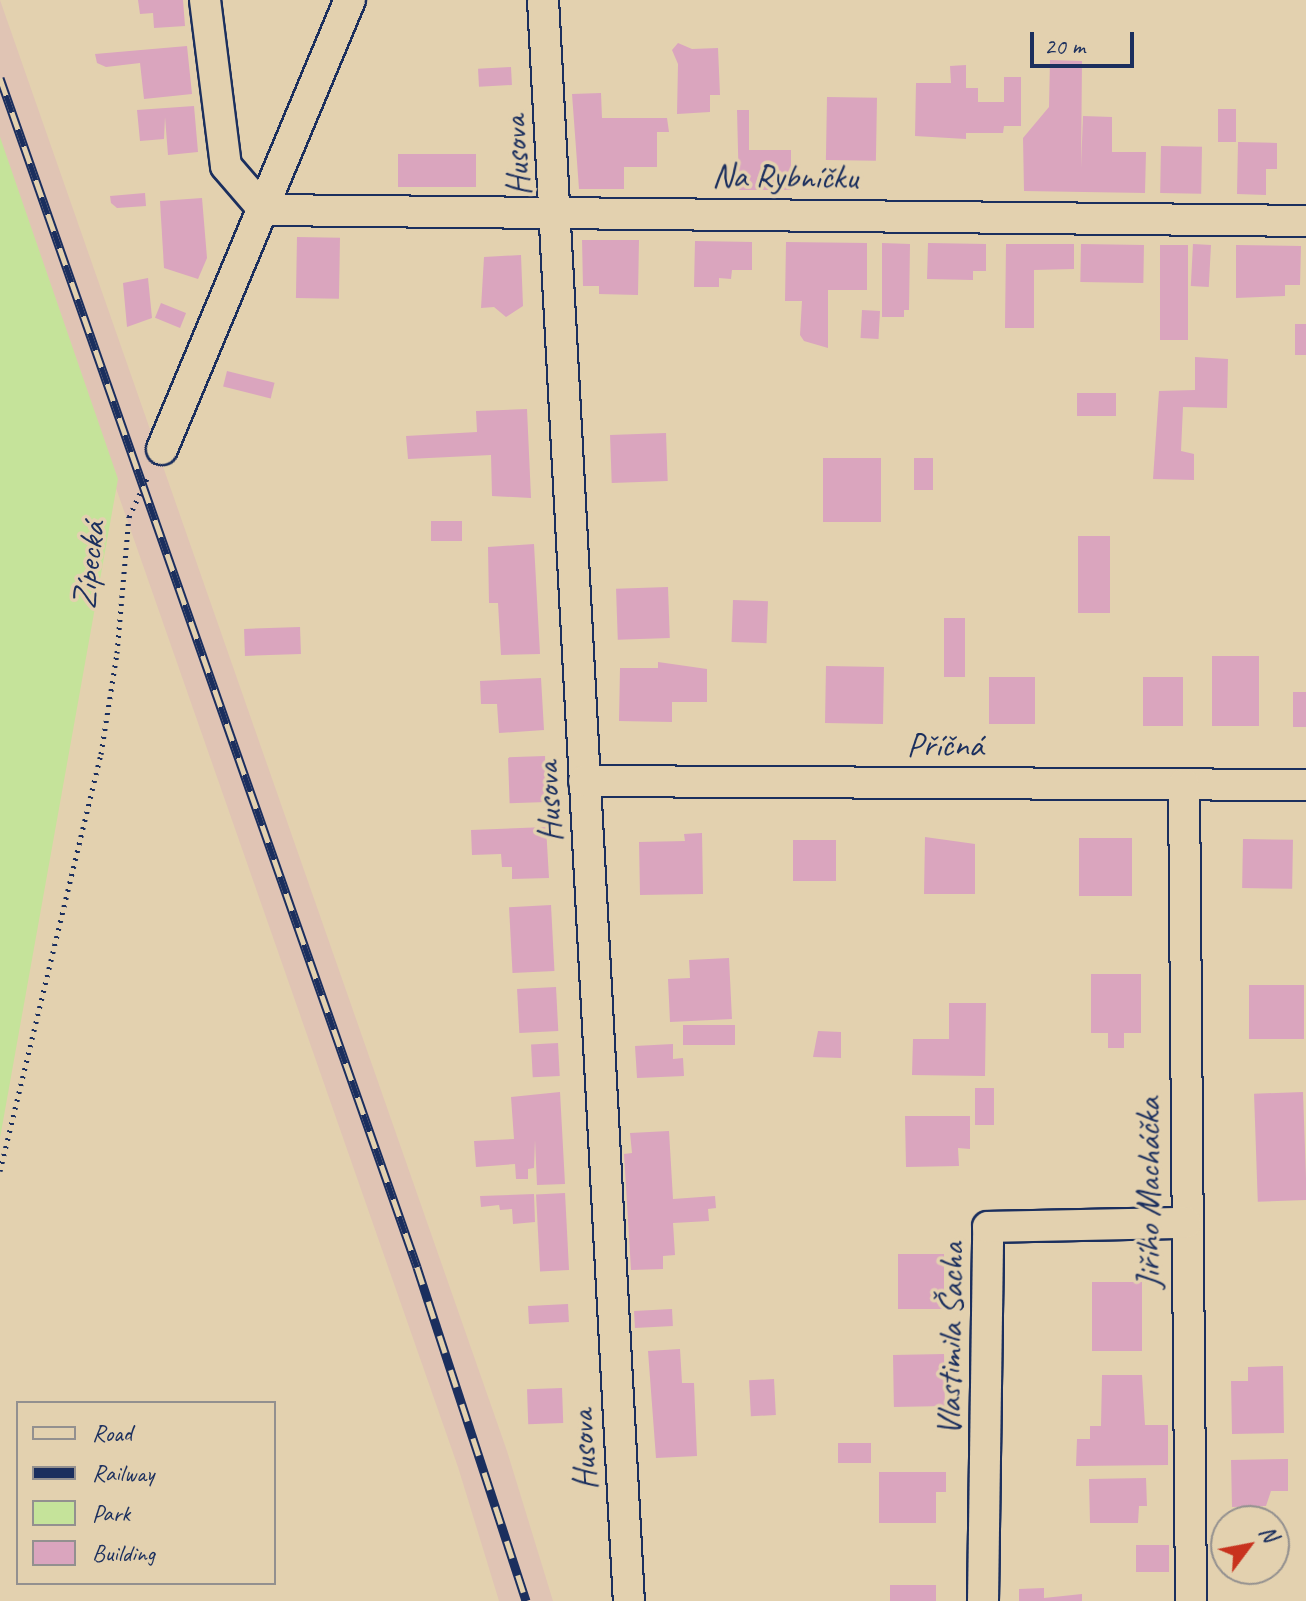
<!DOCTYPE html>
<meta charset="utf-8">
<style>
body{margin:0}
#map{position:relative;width:1306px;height:1601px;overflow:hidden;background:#e3d1af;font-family:Caveat,sans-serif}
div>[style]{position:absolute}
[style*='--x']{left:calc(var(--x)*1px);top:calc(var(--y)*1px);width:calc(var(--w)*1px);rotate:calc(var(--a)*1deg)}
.built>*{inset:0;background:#e0c4b4}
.green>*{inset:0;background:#c5e39a}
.building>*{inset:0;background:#daa5be;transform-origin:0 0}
.path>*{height:5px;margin-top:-2.5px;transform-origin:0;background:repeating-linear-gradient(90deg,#1b2f5e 0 2px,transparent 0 8px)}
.roads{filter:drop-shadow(2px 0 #1b2f5e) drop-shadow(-2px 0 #1b2f5e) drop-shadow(0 2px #1b2f5e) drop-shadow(0 -2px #1b2f5e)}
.street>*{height:30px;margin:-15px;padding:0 15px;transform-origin:15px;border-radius:15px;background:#e3d1af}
.rail>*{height:9px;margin-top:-4.5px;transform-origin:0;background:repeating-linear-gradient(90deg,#e3d1af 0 18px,#1b2f5e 0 36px);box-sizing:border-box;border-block:2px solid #1b2f5e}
span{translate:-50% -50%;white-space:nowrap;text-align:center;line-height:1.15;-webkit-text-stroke:7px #e3d1af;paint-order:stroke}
.street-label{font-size:34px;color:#1b2f5e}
.legend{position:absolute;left:16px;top:1401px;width:260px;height:184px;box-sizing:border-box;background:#e3d1af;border:2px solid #93908f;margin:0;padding:10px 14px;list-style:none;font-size:24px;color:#1b2f5e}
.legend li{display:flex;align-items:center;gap:16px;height:40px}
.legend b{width:40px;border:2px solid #93908f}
.north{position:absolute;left:1210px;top:1505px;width:80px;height:80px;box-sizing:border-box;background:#e3d1af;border:2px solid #93908f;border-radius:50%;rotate:58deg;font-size:22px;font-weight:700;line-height:32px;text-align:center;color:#1b2f5e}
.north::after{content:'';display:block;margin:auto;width:28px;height:36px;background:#c8321e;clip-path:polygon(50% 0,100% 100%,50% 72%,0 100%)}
.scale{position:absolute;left:1030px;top:32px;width:104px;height:36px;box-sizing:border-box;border:4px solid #1b2f5e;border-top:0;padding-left:10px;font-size:24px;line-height:28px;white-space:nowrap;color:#1b2f5e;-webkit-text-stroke:6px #e3d1af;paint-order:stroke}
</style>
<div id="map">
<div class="built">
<i style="clip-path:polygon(0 0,507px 1451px,553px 1601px,499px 1601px,458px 1467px,0 156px)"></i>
</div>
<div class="green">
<i style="clip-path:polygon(0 137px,118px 479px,0 1138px)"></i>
</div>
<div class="building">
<i style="clip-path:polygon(138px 0,183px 0,185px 26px,154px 28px,153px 13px,140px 14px)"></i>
<i style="clip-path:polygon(678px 43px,692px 49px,718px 48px,720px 95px,710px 95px,710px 112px,677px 114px,678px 64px,672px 50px)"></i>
<i style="clip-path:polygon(187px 46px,192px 94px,144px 99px,140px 63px,106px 67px,97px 63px,95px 54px)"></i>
<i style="clip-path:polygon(1050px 60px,1082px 61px,1081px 168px,1083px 116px,1112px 117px,1112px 152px,1146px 152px,1145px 193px,1024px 191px,1023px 138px,1049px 107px)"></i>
<i style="clip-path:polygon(966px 65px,966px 88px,978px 88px,978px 102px,1004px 102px,1004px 77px,1021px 77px,1021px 126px,1004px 126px,1003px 133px,966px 133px,966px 139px,915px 136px,916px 83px,951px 83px,950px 66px)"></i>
<i style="left:511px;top:67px;width:18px;height:33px;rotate:87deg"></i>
<i style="clip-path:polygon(601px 93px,602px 118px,667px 118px,669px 132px,657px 132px,657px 167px,624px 167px,624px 189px,579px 189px,572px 94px)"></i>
<i style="left:827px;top:97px;width:50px;height:63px;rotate:1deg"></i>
<i style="clip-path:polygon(194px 106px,198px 152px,168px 155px,165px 117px,164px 139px,140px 141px,137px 110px)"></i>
<i style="left:1218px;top:109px;width:18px;height:33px"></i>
<i style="clip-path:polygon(737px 110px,749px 110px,749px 150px,791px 150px,791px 190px,739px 190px)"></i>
<i style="clip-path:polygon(1238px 142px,1277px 143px,1277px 169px,1266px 169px,1266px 195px,1237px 194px)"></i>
<i style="left:1161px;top:146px;width:41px;height:47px;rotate:1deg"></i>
<i style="left:398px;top:154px;width:78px;height:33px"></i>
<i style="clip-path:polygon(145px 193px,146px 206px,117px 208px,111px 203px,110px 196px)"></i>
<i style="clip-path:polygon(202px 198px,207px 258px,198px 279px,164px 268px,160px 201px)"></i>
<i style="left:297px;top:237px;width:43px;height:61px;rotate:1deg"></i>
<i style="clip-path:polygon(582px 240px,639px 240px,638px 295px,599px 294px,599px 286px,583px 286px)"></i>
<i style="clip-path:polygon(695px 241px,752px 242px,752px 270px,732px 270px,731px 279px,719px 278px,719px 287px,694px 287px)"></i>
<i style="clip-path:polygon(786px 242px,867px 243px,867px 290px,828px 290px,828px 348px,804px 341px,800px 335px,802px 301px,785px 301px)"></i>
<i style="clip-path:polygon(882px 243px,910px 244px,909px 310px,904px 310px,904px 317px,882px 317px)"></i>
<i style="clip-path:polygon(928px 243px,986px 244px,986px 271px,973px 271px,973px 280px,927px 279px)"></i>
<i style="clip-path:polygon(1006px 244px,1074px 244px,1074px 269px,1034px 270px,1034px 328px,1005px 328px)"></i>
<i style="left:1081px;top:244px;width:63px;height:38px;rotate:1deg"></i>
<i style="left:1193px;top:244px;width:18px;height:42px;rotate:3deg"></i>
<i style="left:1160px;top:245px;width:28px;height:95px"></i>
<i style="clip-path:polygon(1236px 245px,1301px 246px,1300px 285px,1285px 285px,1285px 296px,1236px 298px)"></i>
<i style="clip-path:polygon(521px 255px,523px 306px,506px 317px,494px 307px,481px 308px,484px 257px)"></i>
<i style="clip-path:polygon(148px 278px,152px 318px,127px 327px,123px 283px)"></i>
<i style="left:161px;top:303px;width:27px;height:16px;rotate:22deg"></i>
<i style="left:862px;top:310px;width:18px;height:28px;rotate:3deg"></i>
<i style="left:1295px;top:324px;width:11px;height:31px"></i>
<i style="clip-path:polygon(1195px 357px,1228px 359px,1227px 408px,1183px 407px,1181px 451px,1194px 454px,1194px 480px,1153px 479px,1159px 391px,1195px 390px)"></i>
<i style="left:227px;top:371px;width:49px;height:16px;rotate:14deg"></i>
<i style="left:1116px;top:393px;width:23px;height:39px;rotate:90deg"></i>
<i style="clip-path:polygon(527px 409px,531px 498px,492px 496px,491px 455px,408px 459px,406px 436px,477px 432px,476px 411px)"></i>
<i style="left:666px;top:433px;width:48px;height:56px;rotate:88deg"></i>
<i style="left:823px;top:458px;width:58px;height:64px"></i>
<i style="left:914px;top:458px;width:19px;height:32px"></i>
<i style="left:462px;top:521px;width:20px;height:31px;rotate:90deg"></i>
<i style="left:1078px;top:536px;width:32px;height:77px"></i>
<i style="clip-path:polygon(534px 544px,540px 654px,501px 655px,498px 603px,489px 603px,488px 547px)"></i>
<i style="left:668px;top:587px;width:51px;height:52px;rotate:88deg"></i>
<i style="left:733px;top:600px;width:35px;height:42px;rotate:2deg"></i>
<i style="left:944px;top:618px;width:21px;height:59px"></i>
<i style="left:300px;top:627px;width:27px;height:56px;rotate:88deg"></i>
<i style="left:1212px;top:656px;width:47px;height:70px"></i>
<i style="clip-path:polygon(658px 662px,707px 669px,707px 702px,672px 702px,672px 722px,619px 721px,620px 668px,658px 668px)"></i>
<i style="left:826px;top:666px;width:58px;height:57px;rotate:1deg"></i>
<i style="left:989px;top:677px;width:46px;height:47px"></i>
<i style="left:1143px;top:677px;width:40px;height:49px"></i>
<i style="clip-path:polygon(541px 678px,544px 730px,499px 733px,497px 704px,481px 704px,480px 681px)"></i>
<i style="left:1293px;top:692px;width:13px;height:35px"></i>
<i style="left:545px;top:756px;width:46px;height:37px;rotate:88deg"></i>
<i style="clip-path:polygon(546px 827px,549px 878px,512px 879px,512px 867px,502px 867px,501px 854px,472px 855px,471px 830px)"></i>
<i style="clip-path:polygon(702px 833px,703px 894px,640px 895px,639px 842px,685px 841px,684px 834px)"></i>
<i style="clip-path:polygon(925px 837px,975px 844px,975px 894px,924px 894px)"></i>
<i style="left:1079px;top:838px;width:53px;height:58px"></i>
<i style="left:1243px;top:839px;width:50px;height:49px;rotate:1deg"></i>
<i style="left:836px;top:840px;width:41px;height:43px;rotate:90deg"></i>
<i style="left:551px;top:905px;width:66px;height:42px;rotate:87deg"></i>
<i style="clip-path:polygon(729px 958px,732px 1019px,670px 1022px,668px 979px,690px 978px,689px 960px)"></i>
<i style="clip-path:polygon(1091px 974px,1141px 974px,1141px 1033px,1124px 1033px,1124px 1048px,1108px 1048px,1108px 1033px,1091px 1033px)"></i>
<i style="left:1249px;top:985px;width:55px;height:54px"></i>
<i style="left:556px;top:987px;width:44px;height:39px;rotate:87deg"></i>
<i style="clip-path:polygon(949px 1003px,986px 1003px,985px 1076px,912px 1075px,913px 1039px,949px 1039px)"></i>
<i style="left:735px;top:1025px;width:20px;height:52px;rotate:90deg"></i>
<i style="clip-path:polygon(818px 1031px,841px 1032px,841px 1058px,813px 1057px)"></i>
<i style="left:558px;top:1043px;width:33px;height:27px;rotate:87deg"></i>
<i style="clip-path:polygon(673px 1044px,673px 1059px,683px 1058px,684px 1076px,637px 1078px,635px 1046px)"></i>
<i style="left:975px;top:1088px;width:19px;height:37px"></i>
<i style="clip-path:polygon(560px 1092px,565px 1184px,537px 1185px,535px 1140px,534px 1168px,528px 1169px,528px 1179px,516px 1179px,515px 1164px,476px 1167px,474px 1141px,514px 1139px,511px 1097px)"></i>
<i style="left:1303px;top:1092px;width:108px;height:49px;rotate:88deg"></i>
<i style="clip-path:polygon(905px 1116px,970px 1116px,970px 1149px,958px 1148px,959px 1166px,906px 1167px)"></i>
<i style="clip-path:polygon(669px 1131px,673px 1199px,715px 1196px,716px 1208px,708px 1209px,709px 1221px,673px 1223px,675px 1255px,663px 1256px,663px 1269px,631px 1270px,624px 1154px,632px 1153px,630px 1133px)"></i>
<i style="left:565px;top:1193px;width:77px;height:29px;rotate:87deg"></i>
<i style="clip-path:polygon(534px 1194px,535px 1222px,513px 1224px,512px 1209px,500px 1210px,499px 1205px,481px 1207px,480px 1196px)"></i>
<i style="left:898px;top:1254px;width:46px;height:55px"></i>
<i style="left:1092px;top:1282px;width:50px;height:69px"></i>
<i style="left:568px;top:1304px;width:18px;height:40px;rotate:87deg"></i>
<i style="left:672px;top:1309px;width:17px;height:38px;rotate:87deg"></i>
<i style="clip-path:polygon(680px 1349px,682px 1383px,694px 1383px,697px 1456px,656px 1458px,648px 1351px)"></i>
<i style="left:944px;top:1354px;width:52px;height:51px;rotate:89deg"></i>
<i style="clip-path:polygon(1283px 1366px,1284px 1433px,1232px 1434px,1231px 1381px,1248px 1381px,1248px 1367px)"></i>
<i style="clip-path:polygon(1102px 1375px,1142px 1375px,1145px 1425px,1168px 1425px,1168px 1465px,1076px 1466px,1077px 1439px,1090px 1439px,1090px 1426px,1101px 1426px)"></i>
<i style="left:774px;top:1379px;width:36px;height:25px;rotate:87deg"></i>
<i style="left:562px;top:1388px;width:35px;height:35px;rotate:88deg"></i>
<i style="left:871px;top:1443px;width:20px;height:33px;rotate:90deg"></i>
<i style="clip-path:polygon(1288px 1459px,1288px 1491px,1271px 1491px,1266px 1506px,1232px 1507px,1231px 1460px)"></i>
<i style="clip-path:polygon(879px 1472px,946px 1472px,946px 1492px,936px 1492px,936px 1523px,879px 1523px)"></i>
<i style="clip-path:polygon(1146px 1478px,1147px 1506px,1139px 1506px,1138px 1523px,1090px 1523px,1089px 1479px)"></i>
<i style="left:1136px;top:1545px;width:33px;height:27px"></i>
<i style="left:890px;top:1585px;width:46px;height:16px"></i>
<i style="clip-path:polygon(1044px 1588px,1044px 1598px,1082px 1594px,1082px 1601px,1019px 1601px,1019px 1589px)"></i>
</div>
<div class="path">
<i style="--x:0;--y:1171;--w:429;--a:-76.4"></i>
<i style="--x:101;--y:754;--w:102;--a:-81"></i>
<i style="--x:117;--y:653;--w:137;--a:-85"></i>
<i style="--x:129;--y:517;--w:47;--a:-65.1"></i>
</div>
<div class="roads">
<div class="street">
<i style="--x:205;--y:0;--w:167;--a:82.8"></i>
<i style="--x:226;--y:166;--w:58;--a:49.2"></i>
<i style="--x:264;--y:210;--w:1042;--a:0.6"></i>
<i style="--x:543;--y:0;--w:1603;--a:86.93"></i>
<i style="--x:162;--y:449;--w:487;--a:-67.3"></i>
<i style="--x:584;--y:781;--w:722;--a:0.32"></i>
<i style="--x:1184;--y:784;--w:817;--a:89.51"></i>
<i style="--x:983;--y:1601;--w:374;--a:-89.2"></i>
<i style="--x:988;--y:1227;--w:198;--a:-1.2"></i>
</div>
</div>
<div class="rail">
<i style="--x:0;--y:78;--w:1260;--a:70.67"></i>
<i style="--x:417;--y:1267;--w:351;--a:71.9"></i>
</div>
<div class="street-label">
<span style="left:516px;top:156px;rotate:-94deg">Husova</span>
<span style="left:785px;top:176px;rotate:1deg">Na Rybníčku</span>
<span style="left:88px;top:565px;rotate:-83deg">Zípecká</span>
<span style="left:945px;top:745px">Příčná</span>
<span style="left:548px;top:802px;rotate:-93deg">Husova</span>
<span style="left:1148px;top:1193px;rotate:-90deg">Jiřího Macháčka</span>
<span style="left:950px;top:1339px;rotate:-89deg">Vlastimila Šacha</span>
<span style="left:583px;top:1450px;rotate:-93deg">Husova</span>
</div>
<ul class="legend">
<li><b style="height:10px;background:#e3d1af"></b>Road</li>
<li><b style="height:10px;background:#1b2f5e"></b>Railway</li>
<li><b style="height:22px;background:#c5e39a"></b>Park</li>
<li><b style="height:22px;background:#daa5be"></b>Building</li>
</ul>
<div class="north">N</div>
<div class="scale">20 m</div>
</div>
